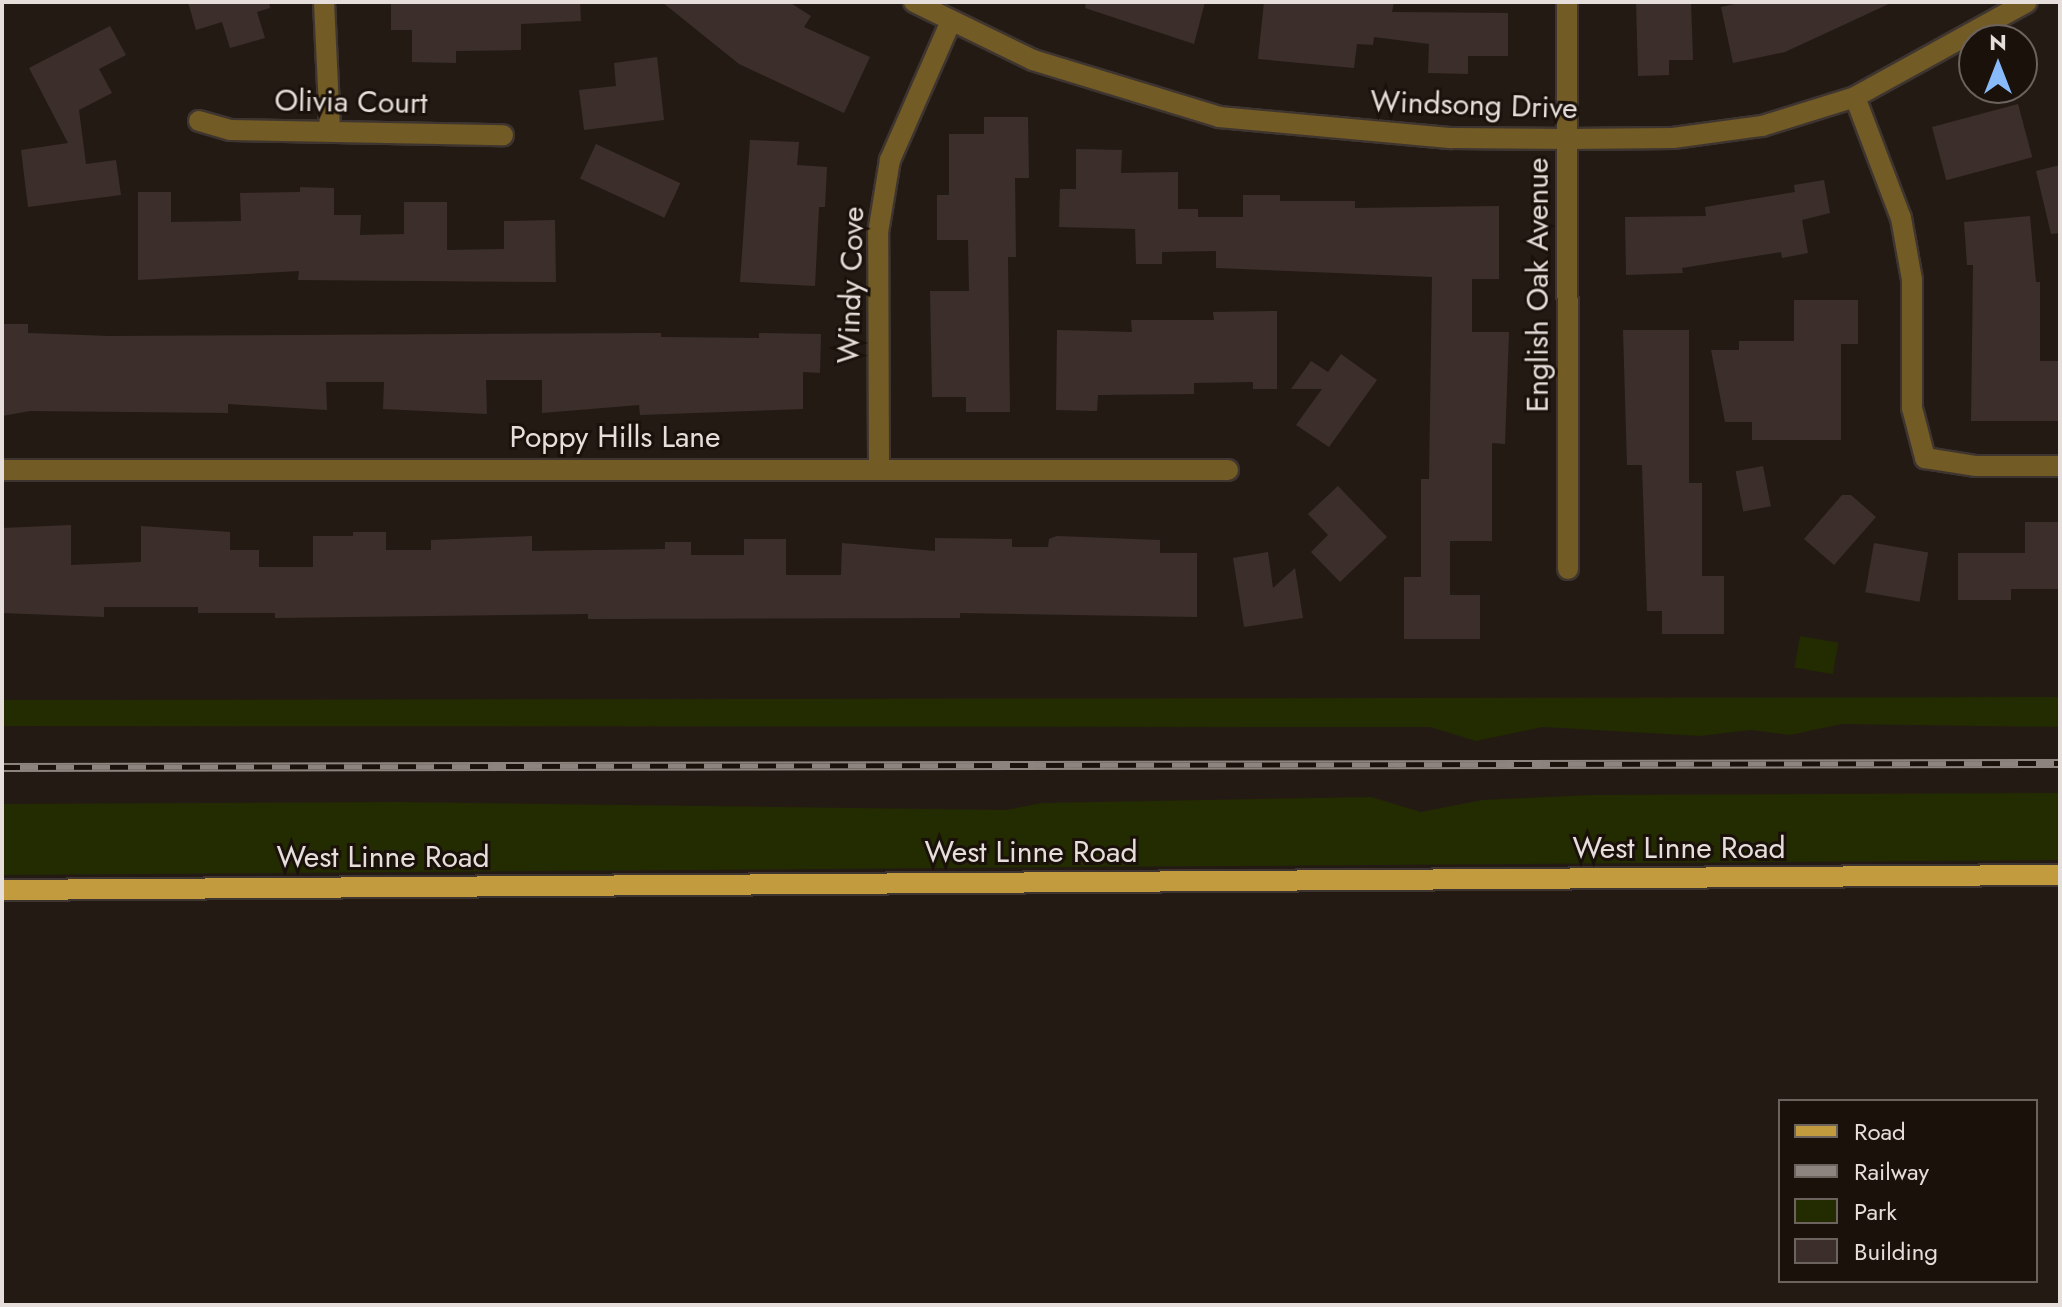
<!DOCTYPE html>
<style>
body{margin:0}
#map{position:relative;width:2062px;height:1307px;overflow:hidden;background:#241a14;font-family:Jost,sans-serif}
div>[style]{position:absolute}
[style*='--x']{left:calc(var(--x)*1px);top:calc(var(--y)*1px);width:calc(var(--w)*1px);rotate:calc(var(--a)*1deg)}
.green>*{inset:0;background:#232b00;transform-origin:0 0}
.building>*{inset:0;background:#3c2f2b;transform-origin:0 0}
.roads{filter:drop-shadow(2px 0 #3f3530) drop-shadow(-2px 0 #3f3530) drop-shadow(0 2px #3f3530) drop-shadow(0 -2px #3f3530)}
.street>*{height:20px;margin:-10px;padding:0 10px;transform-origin:10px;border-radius:10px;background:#725b24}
.primary>*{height:20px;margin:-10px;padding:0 10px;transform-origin:10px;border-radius:10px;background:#c29b3e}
.rail>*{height:9px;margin-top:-4.5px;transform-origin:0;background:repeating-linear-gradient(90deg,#1b110b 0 18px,#8d847f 0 36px);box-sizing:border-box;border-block:2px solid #8d847f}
span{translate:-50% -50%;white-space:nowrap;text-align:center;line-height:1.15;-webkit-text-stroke:6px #1b110b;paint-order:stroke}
.street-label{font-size:30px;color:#e5deda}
.frame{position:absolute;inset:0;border:4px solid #e5deda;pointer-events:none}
.legend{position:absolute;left:1778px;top:1099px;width:260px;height:184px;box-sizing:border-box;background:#1b110b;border:2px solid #6c635e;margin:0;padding:10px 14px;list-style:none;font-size:24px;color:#e5deda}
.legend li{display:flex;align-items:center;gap:16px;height:40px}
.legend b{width:40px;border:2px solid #6c635e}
.north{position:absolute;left:1958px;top:24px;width:80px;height:80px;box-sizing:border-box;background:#1b110b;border:2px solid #6c635e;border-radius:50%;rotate:0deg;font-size:22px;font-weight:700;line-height:32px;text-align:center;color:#e5deda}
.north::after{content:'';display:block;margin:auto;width:28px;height:36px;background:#88bafc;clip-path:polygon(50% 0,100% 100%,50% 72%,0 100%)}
</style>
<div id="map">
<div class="green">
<i style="left:1800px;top:636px;width:39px;height:32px;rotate:10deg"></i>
<i style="clip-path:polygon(2060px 697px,2060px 727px,1842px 724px,1790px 735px,1751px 730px,1700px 736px,1543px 727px,1476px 741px,1430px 727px,2px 726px,2px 700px)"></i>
<i style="clip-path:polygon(2060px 793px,2060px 860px,2px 875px,2px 804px,397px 802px,1006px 810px,1042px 803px,1371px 797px,1421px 812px,1482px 800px,1593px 795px)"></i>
</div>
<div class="building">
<i style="clip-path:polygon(188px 2px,269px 2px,270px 8px,257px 12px,265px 38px,230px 48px,222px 22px,196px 30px)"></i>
<i style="clip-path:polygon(391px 2px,580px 2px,581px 21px,521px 24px,521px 50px,456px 51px,456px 63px,412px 62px,412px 30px,391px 30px)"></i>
<i style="clip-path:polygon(662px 2px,789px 2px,811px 16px,804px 27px,870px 57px,844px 113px,739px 64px)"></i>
<i style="clip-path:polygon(1086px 2px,1205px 2px,1194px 44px,1085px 8px)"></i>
<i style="clip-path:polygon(1264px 2px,1394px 2px,1392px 12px,1508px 13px,1508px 56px,1468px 56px,1468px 74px,1428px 73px,1429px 44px,1374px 37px,1373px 45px,1357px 44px,1354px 68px,1258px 59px)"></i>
<i style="clip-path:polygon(1636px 2px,1691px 2px,1693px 60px,1669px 60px,1669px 75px,1638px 76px)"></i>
<i style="clip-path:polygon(1744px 2px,1893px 2px,1785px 52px,1733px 63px,1721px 7px)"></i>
<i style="clip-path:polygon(110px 26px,126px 55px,99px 69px,112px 93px,79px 110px,86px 164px,116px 160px,121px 195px,28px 207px,21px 150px,68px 143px,29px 68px)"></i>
<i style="clip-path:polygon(657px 57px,664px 120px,584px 130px,579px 90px,616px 86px,614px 63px)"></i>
<i style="left:2018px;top:104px;width:55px;height:89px;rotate:75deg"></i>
<i style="clip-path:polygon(984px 117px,1028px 117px,1029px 178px,1015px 178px,1016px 257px,1008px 257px,1010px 412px,966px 412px,966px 397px,932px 397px,930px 291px,969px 291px,968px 240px,937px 240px,937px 195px,949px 195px,949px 134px,984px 134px)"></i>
<i style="clip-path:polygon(750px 140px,799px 142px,797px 165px,827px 167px,825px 207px,819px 207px,815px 286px,740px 282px)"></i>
<i style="left:596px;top:144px;width:93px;height:38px;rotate:25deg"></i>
<i style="clip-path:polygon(1076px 149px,1122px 150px,1121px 173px,1178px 172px,1178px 209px,1198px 209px,1198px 217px,1243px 217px,1243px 195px,1280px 195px,1280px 201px,1355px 201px,1355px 208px,1499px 206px,1499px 279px,1472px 279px,1472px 332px,1509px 332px,1505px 444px,1492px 443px,1492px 541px,1450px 541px,1450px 595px,1480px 595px,1480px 639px,1404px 639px,1404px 577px,1421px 577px,1421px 479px,1429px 479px,1432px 277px,1216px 268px,1216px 251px,1162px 252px,1162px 264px,1136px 264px,1135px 229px,1059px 227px,1060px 189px,1076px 189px)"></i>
<i style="clip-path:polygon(2060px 165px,2060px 233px,2051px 234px,2036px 171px)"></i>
<i style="clip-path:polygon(1824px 180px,1830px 213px,1802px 220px,1808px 253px,1782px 258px,1781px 252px,1682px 268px,1683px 273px,1626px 275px,1625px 217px,1706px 216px,1705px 207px,1795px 192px,1794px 185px)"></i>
<i style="clip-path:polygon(300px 187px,334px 188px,334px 215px,361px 215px,360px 235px,404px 234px,404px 202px,447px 202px,447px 250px,504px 249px,504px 221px,555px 220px,556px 282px,298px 280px,299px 271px,138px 280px,138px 192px,171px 192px,171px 222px,241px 221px,240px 193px,300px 192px)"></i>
<i style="clip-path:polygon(2030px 216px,2036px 282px,2040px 282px,2040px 361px,2060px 361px,2060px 421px,1971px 421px,1973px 265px,1967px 265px,1964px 222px)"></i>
<i style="clip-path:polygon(1794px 300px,1858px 300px,1858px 344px,1841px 344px,1841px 440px,1752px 440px,1752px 422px,1725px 422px,1711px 350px,1739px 350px,1739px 341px,1794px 341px)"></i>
<i style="clip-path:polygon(1277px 311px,1277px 389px,1253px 389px,1253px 382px,1194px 383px,1194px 394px,1098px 395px,1097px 411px,1056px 410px,1057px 330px,1132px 332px,1131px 320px,1214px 320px,1213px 312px)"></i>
<i style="clip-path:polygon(2px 324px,28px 324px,28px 333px,109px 336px,661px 333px,661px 337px,759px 338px,759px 333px,821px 334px,820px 373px,803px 372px,803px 409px,640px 415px,639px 405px,542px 413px,542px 380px,486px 380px,487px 414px,383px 409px,384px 382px,326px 382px,327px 410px,228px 404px,228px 413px,30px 411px,2px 416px)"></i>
<i style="clip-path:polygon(1623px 330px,1689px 330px,1689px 483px,1702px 483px,1702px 576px,1724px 576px,1724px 634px,1662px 634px,1662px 611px,1647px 611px,1642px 465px,1627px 465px)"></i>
<i style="clip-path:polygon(1341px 354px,1377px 380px,1329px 447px,1296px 425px,1322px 389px,1291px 389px,1311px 361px,1328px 372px)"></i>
<i style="left:1763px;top:466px;width:41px;height:28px;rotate:79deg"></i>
<i style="clip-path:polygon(1338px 486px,1387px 537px,1340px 582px,1311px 552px,1328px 535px,1308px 514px)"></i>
<i style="clip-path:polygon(1842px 495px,1851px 495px,1876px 517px,1834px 565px,1804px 539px)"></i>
<i style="clip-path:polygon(2025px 522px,2060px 522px,2060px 589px,2011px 589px,2011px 600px,1958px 600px,1958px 553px,2025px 553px)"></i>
<i style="clip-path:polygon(71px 525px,71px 565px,141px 562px,141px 526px,230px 532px,230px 550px,259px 550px,259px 567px,313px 567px,313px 536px,353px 536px,353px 532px,386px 532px,386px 550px,431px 550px,431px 540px,532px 536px,532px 551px,665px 549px,665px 542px,691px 542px,691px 555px,744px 555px,744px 539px,786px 539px,786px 575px,841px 575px,842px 543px,935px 551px,935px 538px,1012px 539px,1012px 547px,1048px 547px,1049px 539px,1057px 536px,1160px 540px,1160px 553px,1197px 553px,1197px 617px,960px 613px,960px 618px,588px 619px,588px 614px,275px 618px,275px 613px,198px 613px,198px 607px,104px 607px,104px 617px,2px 613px,2px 528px)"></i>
<i style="left:1874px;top:543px;width:55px;height:50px;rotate:10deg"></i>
<i style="clip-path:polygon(1268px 552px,1273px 588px,1295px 568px,1303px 618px,1244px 627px,1233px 558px)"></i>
</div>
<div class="roads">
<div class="street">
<i style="--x:324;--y:2;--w:129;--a:87.3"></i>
<i style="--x:914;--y:2;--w:132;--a:26"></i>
<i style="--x:1033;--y:60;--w:195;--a:17"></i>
<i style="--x:1219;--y:117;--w:234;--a:5.2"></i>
<i style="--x:1452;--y:138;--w:116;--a:0.5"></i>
<i style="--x:1568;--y:139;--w:105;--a:-0.5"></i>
<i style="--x:1673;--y:138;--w:90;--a:-7.7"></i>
<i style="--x:1762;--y:126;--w:97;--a:-17.3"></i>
<i style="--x:1855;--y:97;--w:196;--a:-28.9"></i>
<i style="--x:1567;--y:2;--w:567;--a:89.9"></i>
<i style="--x:1855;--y:97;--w:129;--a:69.2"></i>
<i style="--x:1901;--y:218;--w:63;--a:79.9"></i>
<i style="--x:1912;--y:280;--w:128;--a:90"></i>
<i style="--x:1912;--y:408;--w:52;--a:75.4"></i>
<i style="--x:1925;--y:458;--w:52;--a:8.9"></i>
<i style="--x:1976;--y:466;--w:84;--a:0"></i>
<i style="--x:199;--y:121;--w:33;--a:16"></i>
<i style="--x:231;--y:130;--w:272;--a:1.1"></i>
<i style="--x:879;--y:466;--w:233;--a:-90.2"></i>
<i style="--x:878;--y:233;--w:74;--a:-80.7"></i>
<i style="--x:890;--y:160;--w:150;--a:-66.3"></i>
<i style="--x:2;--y:470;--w:1226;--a:0"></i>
</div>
<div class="primary">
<i style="--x:2;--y:890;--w:2058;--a:-0.42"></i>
</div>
</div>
<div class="rail">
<i style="--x:2;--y:767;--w:2058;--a:-0.11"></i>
</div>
<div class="street-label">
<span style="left:351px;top:102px;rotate:1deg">Olivia Court</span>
<span style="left:1474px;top:105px;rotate:2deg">Windsong Drive</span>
<span style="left:851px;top:285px;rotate:-88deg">Windy Cove</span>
<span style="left:1538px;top:285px;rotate:-90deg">English Oak Avenue</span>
<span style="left:615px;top:437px">Poppy Hills Lane</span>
<span style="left:1679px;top:848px">West Linne Road</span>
<span style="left:1031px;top:852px">West Linne Road</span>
<span style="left:383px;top:857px">West Linne Road</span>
</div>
<div class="frame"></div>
<ul class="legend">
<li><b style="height:10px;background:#c29b3e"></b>Road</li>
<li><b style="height:10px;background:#8d847f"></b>Railway</li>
<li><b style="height:22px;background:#232b00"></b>Park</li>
<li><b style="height:22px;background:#3c2f2b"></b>Building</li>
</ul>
<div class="north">N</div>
</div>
